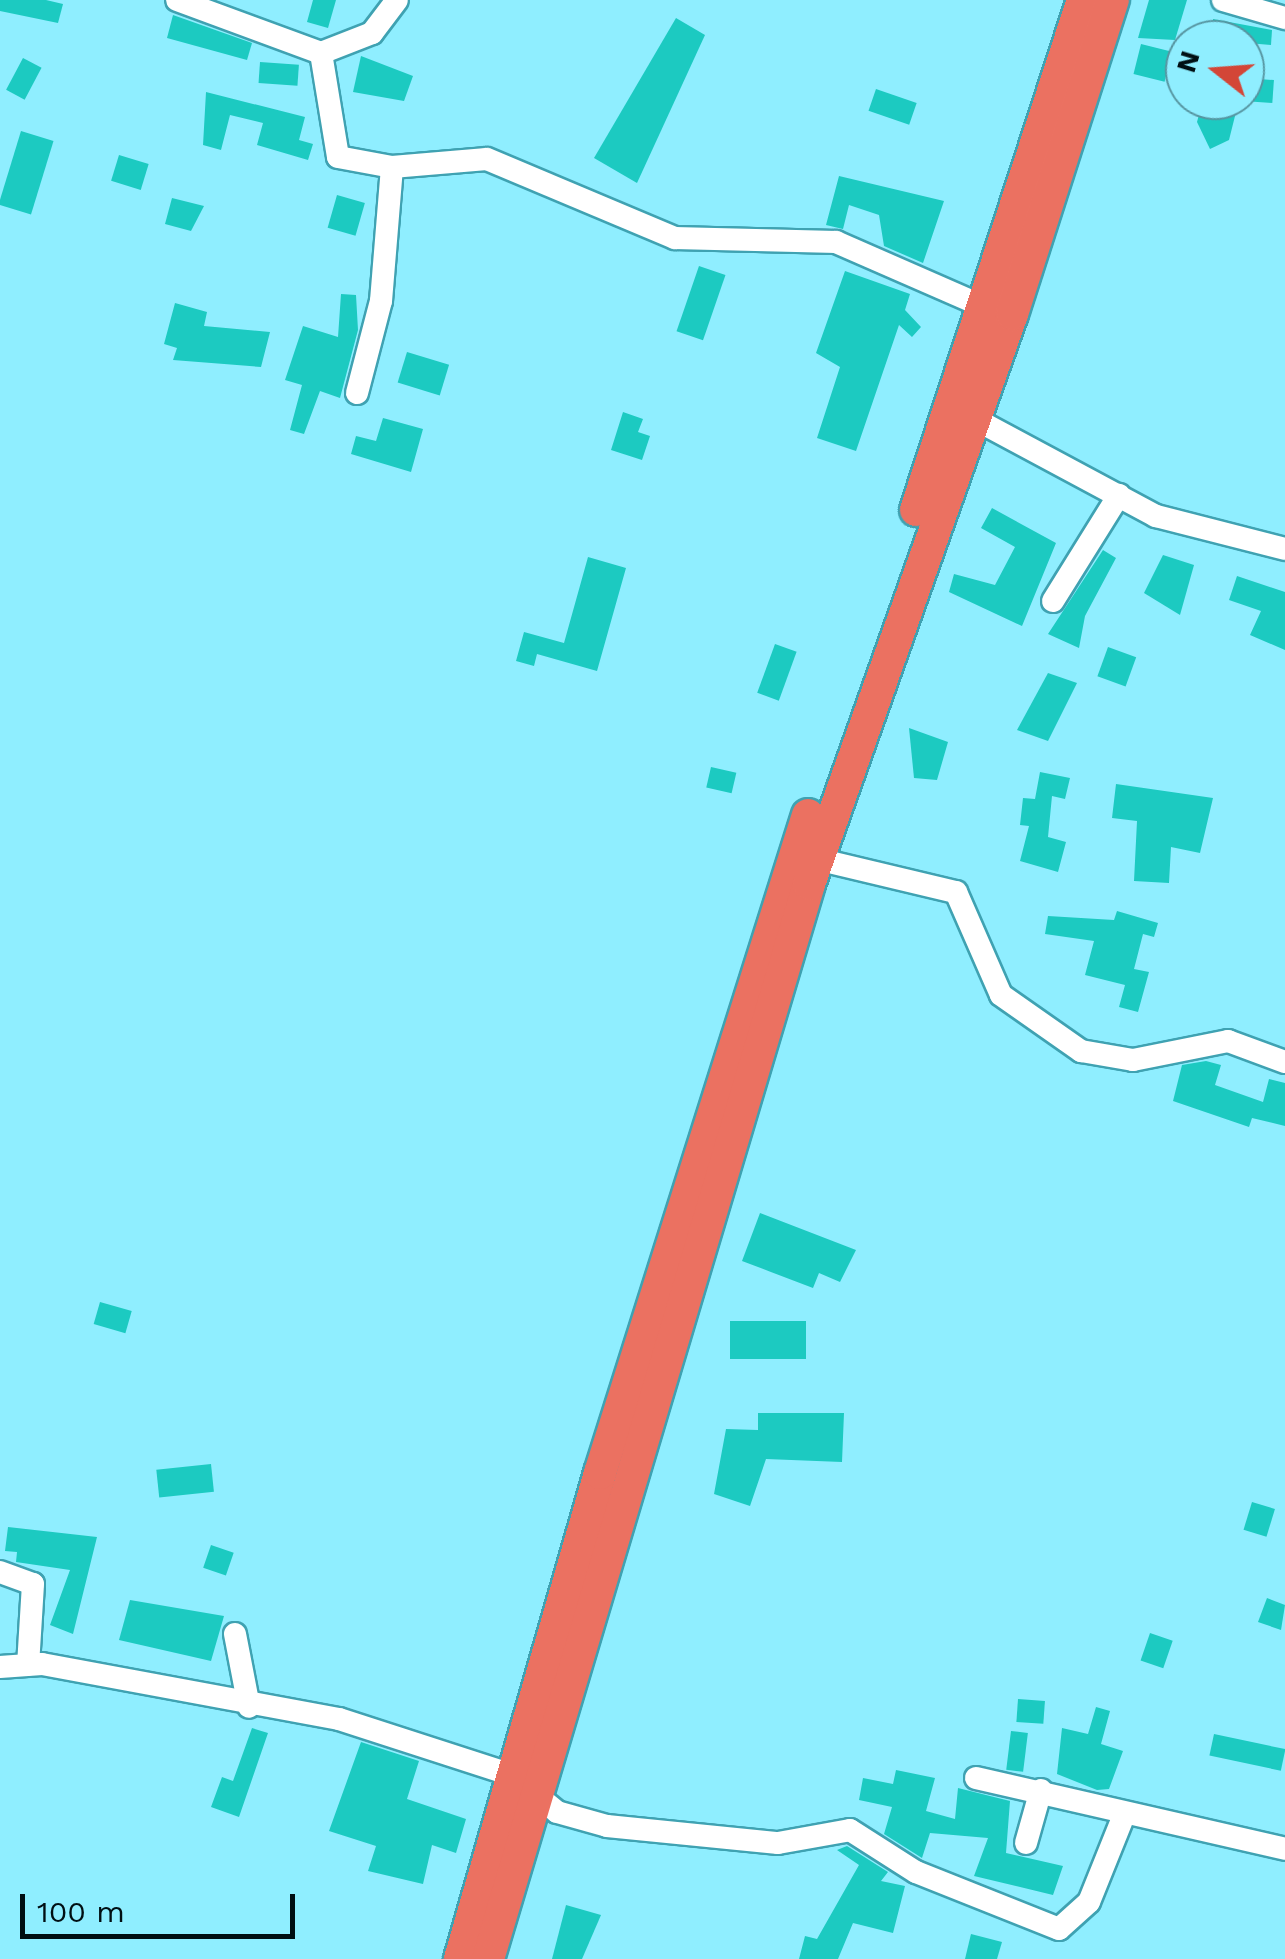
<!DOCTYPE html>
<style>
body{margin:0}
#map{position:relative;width:1285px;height:1959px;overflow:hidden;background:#8feeff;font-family:"Work Sans",sans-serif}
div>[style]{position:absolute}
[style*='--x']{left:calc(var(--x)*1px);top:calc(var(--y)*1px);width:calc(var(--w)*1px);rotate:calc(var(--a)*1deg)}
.building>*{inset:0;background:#1ccac1;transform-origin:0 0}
.roads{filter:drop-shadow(2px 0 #3fa2b2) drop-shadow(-2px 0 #3fa2b2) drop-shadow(0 2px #3fa2b2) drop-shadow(0 -2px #3fa2b2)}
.minor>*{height:22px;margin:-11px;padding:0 11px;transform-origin:11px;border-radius:11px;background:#fff}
.highway>*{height:32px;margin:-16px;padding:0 16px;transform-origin:16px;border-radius:16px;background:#eb7161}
span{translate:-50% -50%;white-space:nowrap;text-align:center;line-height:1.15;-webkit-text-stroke:10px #8feeff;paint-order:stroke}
.north{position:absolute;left:1165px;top:20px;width:100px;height:100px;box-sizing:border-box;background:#8feeff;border:2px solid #5695a1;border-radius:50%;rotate:287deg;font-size:28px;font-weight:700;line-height:40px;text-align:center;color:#000f13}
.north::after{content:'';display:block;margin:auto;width:35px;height:45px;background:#d34637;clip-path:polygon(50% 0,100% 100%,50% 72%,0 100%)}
.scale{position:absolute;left:20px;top:1894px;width:275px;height:45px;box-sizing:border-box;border:5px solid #000f13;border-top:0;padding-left:12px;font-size:30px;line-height:35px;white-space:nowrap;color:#000f13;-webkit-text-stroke:8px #8feeff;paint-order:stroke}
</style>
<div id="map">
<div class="building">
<i style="clip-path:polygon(0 0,46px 0,63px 4px,58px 23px,0 11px)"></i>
<i style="clip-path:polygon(313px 0,336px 0,328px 28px,307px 22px)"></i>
<i style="clip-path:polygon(1149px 0,1187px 0,1175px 40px,1138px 38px)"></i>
<i style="clip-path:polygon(173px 15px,252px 43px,247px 60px,167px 38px)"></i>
<i style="clip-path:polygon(676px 18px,705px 35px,637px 183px,594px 158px)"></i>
<i style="clip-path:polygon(1213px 19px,1272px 30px,1271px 45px,1212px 40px)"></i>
<i style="left:1141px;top:44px;width:32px;height:31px;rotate:14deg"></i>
<i style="clip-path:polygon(361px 56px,413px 76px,404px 101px,353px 92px)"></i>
<i style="left:23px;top:58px;width:21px;height:36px;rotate:28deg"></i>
<i style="left:260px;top:62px;width:39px;height:21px;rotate:4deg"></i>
<i style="left:1245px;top:78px;width:29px;height:23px;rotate:4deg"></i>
<i style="left:876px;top:89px;width:43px;height:23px;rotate:19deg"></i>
<i style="clip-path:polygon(206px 92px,305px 117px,299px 140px,313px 144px,308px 160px,257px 145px,263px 123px,230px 115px,221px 150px,203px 145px)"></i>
<i style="clip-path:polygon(1203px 100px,1239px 100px,1229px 140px,1210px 149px,1197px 122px)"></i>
<i style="left:21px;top:131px;width:34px;height:77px;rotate:17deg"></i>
<i style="left:119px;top:155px;width:31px;height:27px;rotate:17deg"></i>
<i style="clip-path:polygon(839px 176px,944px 201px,923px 263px,884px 246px,879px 215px,849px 205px,843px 229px,826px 225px)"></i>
<i style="left:337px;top:195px;width:29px;height:34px;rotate:16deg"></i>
<i style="clip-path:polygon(172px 198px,204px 206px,191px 231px,165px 224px)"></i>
<i style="left:699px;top:266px;width:28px;height:69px;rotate:19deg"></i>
<i style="clip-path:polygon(845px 271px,910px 294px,905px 310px,921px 327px,912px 337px,899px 325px,856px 451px,817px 438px,840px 367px,816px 353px)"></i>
<i style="clip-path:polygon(341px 294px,356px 295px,358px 330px,340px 398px,320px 391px,304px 434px,290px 430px,302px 385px,285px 380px,303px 326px,338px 337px)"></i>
<i style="clip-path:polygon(175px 303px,207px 312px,204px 326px,270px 332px,261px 367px,173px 360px,177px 348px,164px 344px)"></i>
<i style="left:407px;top:352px;width:44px;height:32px;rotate:17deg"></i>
<i style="clip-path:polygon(623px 412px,643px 419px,638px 432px,650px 436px,642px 460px,611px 450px)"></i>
<i style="clip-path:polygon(383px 418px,423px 429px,411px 472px,351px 454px,356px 436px,376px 441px)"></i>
<i style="clip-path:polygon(992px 508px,1056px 543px,1022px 626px,949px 592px,954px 574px,995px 585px,1015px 547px,981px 528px)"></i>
<i style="clip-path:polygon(1103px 550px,1116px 558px,1085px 616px,1079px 648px,1048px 634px)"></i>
<i style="clip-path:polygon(1163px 555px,1194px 565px,1180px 615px,1144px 593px)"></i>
<i style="clip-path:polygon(588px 557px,626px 568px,597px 671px,537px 654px,534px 666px,516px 661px,524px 632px,564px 643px)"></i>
<i style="clip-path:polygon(1237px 576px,1285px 592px,1285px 650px,1250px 635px,1261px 611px,1229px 600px)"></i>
<i style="left:775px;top:644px;width:23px;height:52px;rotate:20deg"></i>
<i style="left:1108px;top:647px;width:30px;height:31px;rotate:20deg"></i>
<i style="clip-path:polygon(1048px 673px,1077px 683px,1048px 741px,1017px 730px)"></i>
<i style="clip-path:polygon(909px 728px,948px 742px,937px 780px,914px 778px)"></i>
<i style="left:711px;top:767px;width:26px;height:21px;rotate:13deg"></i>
<i style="clip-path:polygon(1040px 772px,1070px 778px,1065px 799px,1052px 796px,1048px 837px,1066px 842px,1058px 872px,1020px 861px,1029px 826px,1020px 825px,1023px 798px,1035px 799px)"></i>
<i style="clip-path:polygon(1116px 784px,1213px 798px,1200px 853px,1171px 847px,1169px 883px,1134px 881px,1137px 821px,1112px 818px)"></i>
<i style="clip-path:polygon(1117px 911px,1158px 923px,1154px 937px,1143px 934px,1134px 969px,1149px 972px,1138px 1012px,1119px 1007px,1125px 985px,1085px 975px,1094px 941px,1045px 934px,1048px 916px,1114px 920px)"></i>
<i style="clip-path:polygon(1206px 1061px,1221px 1065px,1215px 1085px,1263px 1102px,1269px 1079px,1285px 1083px,1285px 1126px,1252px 1118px,1249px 1127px,1173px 1101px,1182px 1065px)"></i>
<i style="clip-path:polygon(760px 1213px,856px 1250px,840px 1282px,819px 1273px,813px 1288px,742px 1261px)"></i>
<i style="left:100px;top:1302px;width:33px;height:23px;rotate:16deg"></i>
<i style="left:806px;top:1321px;width:38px;height:76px;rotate:90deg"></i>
<i style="clip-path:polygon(758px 1413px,844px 1413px,842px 1462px,766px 1459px,750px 1506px,714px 1494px,726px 1429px,758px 1430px)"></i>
<i style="left:211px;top:1464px;width:28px;height:55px;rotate:84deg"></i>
<i style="left:1252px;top:1502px;width:24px;height:29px;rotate:17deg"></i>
<i style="clip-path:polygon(8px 1527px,97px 1537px,73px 1634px,50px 1625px,70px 1570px,16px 1562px,17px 1552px,5px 1551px)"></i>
<i style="left:211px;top:1545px;width:24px;height:24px;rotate:19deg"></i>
<i style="clip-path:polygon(1267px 1598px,1285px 1605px,1281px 1630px,1258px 1622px)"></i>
<i style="clip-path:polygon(130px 1600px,224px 1616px,211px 1661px,119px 1640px)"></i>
<i style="left:1150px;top:1633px;width:24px;height:29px;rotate:19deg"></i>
<i style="left:1018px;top:1699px;width:27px;height:23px;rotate:4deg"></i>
<i style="clip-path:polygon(1096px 1707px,1110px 1711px,1101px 1744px,1123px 1751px,1109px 1789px,1097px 1790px,1057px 1774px,1062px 1728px,1088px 1734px)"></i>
<i style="clip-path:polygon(252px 1728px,268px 1733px,239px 1817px,211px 1807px,222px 1777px,233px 1781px)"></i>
<i style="left:1011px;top:1731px;width:17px;height:39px;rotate:7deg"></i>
<i style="left:1214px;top:1734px;width:73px;height:22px;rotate:12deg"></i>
<i style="clip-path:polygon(361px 1742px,419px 1761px,407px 1799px,466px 1819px,456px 1853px,432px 1845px,423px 1884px,368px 1871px,376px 1846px,329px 1831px)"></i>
<i style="clip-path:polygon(896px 1770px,935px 1778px,926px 1811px,955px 1819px,958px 1788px,1010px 1801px,1006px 1853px,1063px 1866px,1053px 1895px,974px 1876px,988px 1838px,930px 1833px,922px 1858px,884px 1834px,892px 1807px,859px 1800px,863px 1778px,893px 1784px)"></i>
<i style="clip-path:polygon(847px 1846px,888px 1872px,881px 1881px,905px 1886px,893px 1933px,853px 1923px,838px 1959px,799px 1959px,805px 1936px,817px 1939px,859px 1865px,837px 1850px)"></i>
<i style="clip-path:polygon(566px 1905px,601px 1915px,582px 1959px,552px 1959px)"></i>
<i style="clip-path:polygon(971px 1934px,1002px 1942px,997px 1959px,965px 1959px)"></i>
</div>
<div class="roads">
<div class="minor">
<i style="--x:177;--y:0;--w:153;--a:20.2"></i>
<i style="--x:321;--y:53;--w:55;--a:-21.4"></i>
<i style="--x:372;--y:33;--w:41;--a:-52.9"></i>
<i style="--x:1223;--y:0;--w:65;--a:16.2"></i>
<i style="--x:321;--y:53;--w:105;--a:80.7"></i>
<i style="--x:338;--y:157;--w:55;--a:10.5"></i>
<i style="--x:392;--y:167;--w:95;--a:-4.8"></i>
<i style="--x:487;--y:159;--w:204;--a:22.8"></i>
<i style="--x:675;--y:238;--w:161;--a:1.4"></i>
<i style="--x:836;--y:242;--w:165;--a:23.6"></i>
<i style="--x:357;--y:393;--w:95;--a:-75.4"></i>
<i style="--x:381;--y:301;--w:134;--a:-85.3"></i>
<i style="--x:973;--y:418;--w:208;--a:28.2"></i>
<i style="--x:1156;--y:516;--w:133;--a:14.3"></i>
<i style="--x:1053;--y:601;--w:125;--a:-58.1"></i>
<i style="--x:817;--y:859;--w:143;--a:13.4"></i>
<i style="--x:956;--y:892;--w:112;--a:66.4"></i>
<i style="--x:1001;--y:995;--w:98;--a:35"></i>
<i style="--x:1081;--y:1051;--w:53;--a:9.8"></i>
<i style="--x:1133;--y:1060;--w:97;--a:-11.3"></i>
<i style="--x:1228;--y:1041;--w:61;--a:20.2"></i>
<i style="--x:0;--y:1572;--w:35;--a:20"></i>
<i style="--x:33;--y:1584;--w:81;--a:93.5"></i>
<i style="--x:235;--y:1634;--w:74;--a:79.1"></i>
<i style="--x:0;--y:1667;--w:42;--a:-4.1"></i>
<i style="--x:42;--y:1664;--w:302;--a:10.5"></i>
<i style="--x:339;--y:1719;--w:182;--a:17.9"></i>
<i style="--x:512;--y:1775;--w:58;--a:39.4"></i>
<i style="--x:557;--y:1812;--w:52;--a:15.6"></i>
<i style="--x:607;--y:1826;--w:172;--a:5.7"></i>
<i style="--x:778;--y:1843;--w:73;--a:-10.2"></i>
<i style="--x:850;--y:1830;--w:78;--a:32.5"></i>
<i style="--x:916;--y:1872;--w:154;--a:21.7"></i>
<i style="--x:1059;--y:1929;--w:40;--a:-42"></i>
<i style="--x:1089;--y:1902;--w:94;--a:-68.1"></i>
<i style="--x:976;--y:1778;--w:317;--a:12.9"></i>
<i style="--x:1026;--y:1843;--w:55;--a:-74.2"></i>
</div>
<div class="highway">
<i style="--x:916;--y:510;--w:537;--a:-71.87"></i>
<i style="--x:460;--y:1959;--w:506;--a:-73.93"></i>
<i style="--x:600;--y:1473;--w:690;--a:-72.46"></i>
<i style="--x:488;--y:1959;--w:1122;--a:-73.37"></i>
<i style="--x:809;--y:884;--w:605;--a:-70.4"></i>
<i style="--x:1012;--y:314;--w:330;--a:-72.2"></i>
</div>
</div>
<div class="north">N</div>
<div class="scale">100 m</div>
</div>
